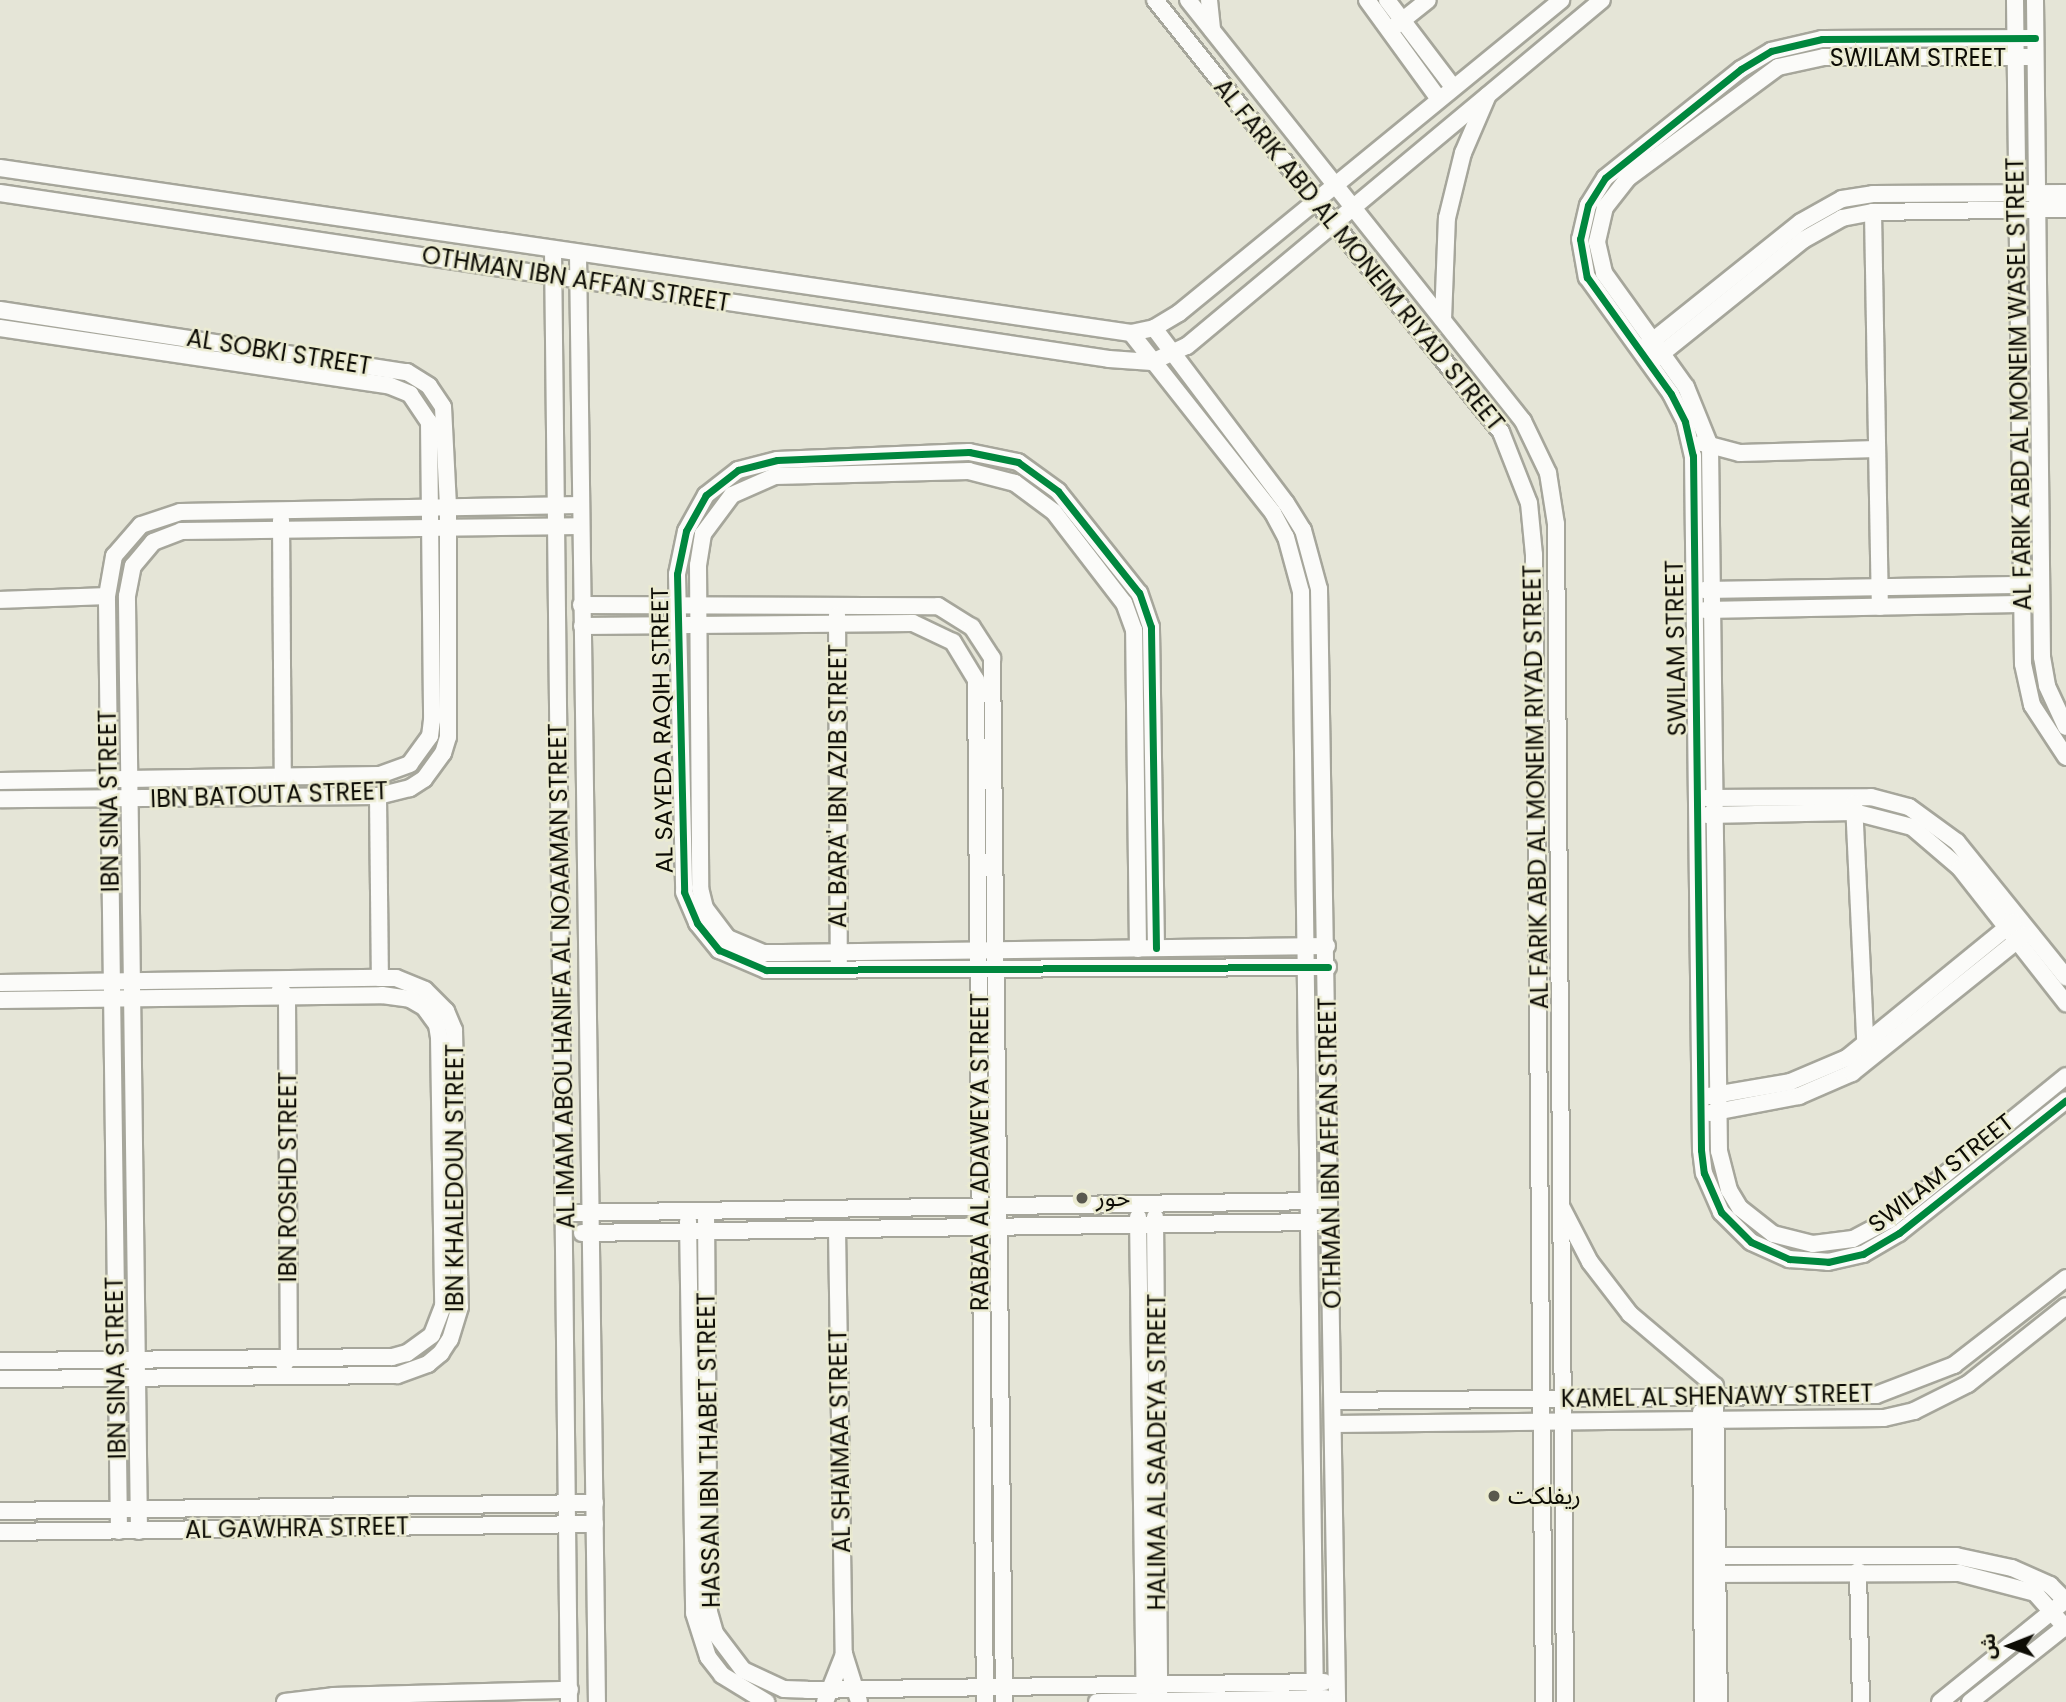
<!DOCTYPE html>
<meta charset="utf-8">
<style>
body{margin:0}
#map{position:relative;width:2066px;height:1702px;overflow:hidden;background:#e5e5d7;font-family:Poppins,"Noto Sans Arabic",sans-serif}
div>[style]{position:absolute}
[style*='--x']{left:calc(var(--x)*1px);top:calc(var(--y)*1px);width:calc(var(--w)*1px);rotate:calc(var(--a)*1deg)}
.roads{filter:drop-shadow(2px 0 #a6a69b) drop-shadow(-2px 0 #a6a69b) drop-shadow(0 2px #a6a69b) drop-shadow(0 -2px #a6a69b)}
.minor>*{height:16px;margin:-8px;padding:0 8px;transform-origin:8px;border-radius:8px;background:#fbfbf9}
.cycleway>*{height:7px;margin:-3.5px;padding:0 3.5px;transform-origin:3.5px;border-radius:3.5px;background:#00873e}
.dots>*{width:19px;height:19px;translate:-50% -50%;box-sizing:border-box;border:4px solid #ebebd1;border-radius:50%}
span{translate:-50% -50%;white-space:nowrap;text-align:center;line-height:1.15;-webkit-text-stroke:5px #ebebd1;paint-order:stroke}
.street-label{font-size:24px;color:#0d0c05}
.poi-label{font-size:24px;color:#0d0c05}
.left{translate:0 -50%;text-align:left}
.north{position:absolute;left:1975px;top:1611px;width:70px;height:70px;-webkit-text-stroke:5px #ebebd1;paint-order:stroke;rotate:269deg;font-size:19px;font-weight:700;line-height:28px;text-align:center;color:#0d0c05}
.north::after{content:'';display:block;margin:auto;width:24px;height:32px;background:#0d0c05;clip-path:polygon(50% 0,100% 100%,50% 72%,0 100%)}
</style>
<div id="map">
<div class="roads">
<div class="minor">
<i style="--x:1155;--y:0;--w:553;--a:51.31"></i>
<i style="--x:1501;--y:432;--w:76;--a:68.5"></i>
<i style="--x:1529;--y:503;--w:52;--a:84.5"></i>
<i style="--x:1534;--y:555;--w:1147;--a:89.5"></i>
<i style="--x:1188;--y:0;--w:538;--a:51.49"></i>
<i style="--x:1523;--y:421;--w:58;--a:64.3"></i>
<i style="--x:1548;--y:473;--w:52;--a:81.1"></i>
<i style="--x:1556;--y:524;--w:1178;--a:89.56"></i>
<i style="--x:1209;--y:0;--w:30;--a:84"></i>
<i style="--x:1367;--y:0;--w:122;--a:54"></i>
<i style="--x:1387;--y:0;--w:109;--a:52.8"></i>
<i style="--x:2015;--y:0;--w:664;--a:89.31"></i>
<i style="--x:2023;--y:664;--w:42;--a:77.6"></i>
<i style="--x:2032;--y:705;--w:62;--a:56.8"></i>
<i style="--x:2035;--y:0;--w:657;--a:89.39"></i>
<i style="--x:2042;--y:657;--w:29;--a:80"></i>
<i style="--x:2047;--y:686;--w:45;--a:65.1"></i>
<i style="--x:1394;--y:27;--w:43;--a:-38.5"></i>
<i style="--x:2035;--y:38;--w:213;--a:179.7"></i>
<i style="--x:1822;--y:39;--w:52;--a:166.8"></i>
<i style="--x:1771;--y:51;--w:35;--a:149"></i>
<i style="--x:1741;--y:69;--w:174;--a:141.3"></i>
<i style="--x:1605;--y:178;--w:32;--a:122"></i>
<i style="--x:1588;--y:205;--w:35;--a:103"></i>
<i style="--x:1580;--y:239;--w:39;--a:80"></i>
<i style="--x:1587;--y:277;--w:144;--a:54.3"></i>
<i style="--x:1671;--y:394;--w:31;--a:63"></i>
<i style="--x:1685;--y:422;--w:35;--a:77"></i>
<i style="--x:1693;--y:456;--w:694;--a:89.34"></i>
<i style="--x:1701;--y:1150;--w:23;--a:83"></i>
<i style="--x:1704;--y:1173;--w:43;--a:66.4"></i>
<i style="--x:1721;--y:1212;--w:42;--a:45"></i>
<i style="--x:1751;--y:1242;--w:42;--a:24.1"></i>
<i style="--x:1789;--y:1259;--w:39;--a:4"></i>
<i style="--x:1828;--y:1262;--w:36;--a:-13"></i>
<i style="--x:1863;--y:1254;--w:42;--a:-30.3"></i>
<i style="--x:1899;--y:1233;--w:213;--a:-38.5"></i>
<i style="--x:2035;--y:57;--w:211;--a:180"></i>
<i style="--x:1824;--y:57;--w:47;--a:167.7"></i>
<i style="--x:1778;--y:67;--w:187;--a:143.5"></i>
<i style="--x:1628;--y:178;--w:37;--a:128"></i>
<i style="--x:1605;--y:207;--w:36;--a:103"></i>
<i style="--x:1597;--y:242;--w:32;--a:77"></i>
<i style="--x:1604;--y:273;--w:140;--a:54.3"></i>
<i style="--x:1686;--y:387;--w:64;--a:67.9"></i>
<i style="--x:1710;--y:446;--w:705;--a:89.27"></i>
<i style="--x:1719;--y:1151;--w:40;--a:75.6"></i>
<i style="--x:1729;--y:1190;--w:21;--a:59"></i>
<i style="--x:1740;--y:1208;--w:42;--a:38.2"></i>
<i style="--x:1773;--y:1234;--w:41;--a:14"></i>
<i style="--x:1813;--y:1244;--w:40;--a:-7.1"></i>
<i style="--x:1853;--y:1239;--w:41;--a:-27.8"></i>
<i style="--x:1889;--y:1220;--w:228;--a:-39.1"></i>
<i style="--x:0;--y:168;--w:1143;--a:8.3"></i>
<i style="--x:1131;--y:333;--w:24;--a:-12"></i>
<i style="--x:1154;--y:328;--w:29;--a:-31"></i>
<i style="--x:1179;--y:313;--w:494;--a:-39.3"></i>
<i style="--x:0;--y:193;--w:1121;--a:8.51"></i>
<i style="--x:1109;--y:359;--w:43;--a:4"></i>
<i style="--x:1152;--y:362;--w:38;--a:-25"></i>
<i style="--x:1187;--y:346;--w:540;--a:-39.82"></i>
<i style="--x:1873;--y:212;--w:395;--a:89"></i>
<i style="--x:553;--y:249;--w:1453;--a:89.37"></i>
<i style="--x:578;--y:254;--w:1448;--a:89.25"></i>
<i style="--x:0;--y:310;--w:412;--a:8.7"></i>
<i style="--x:407;--y:372;--w:26;--a:32"></i>
<i style="--x:429;--y:386;--w:25;--a:56"></i>
<i style="--x:443;--y:407;--w:100;--a:87.1"></i>
<i style="--x:448;--y:507;--w:230;--a:90"></i>
<i style="--x:448;--y:737;--w:17;--a:107"></i>
<i style="--x:443;--y:753;--w:32;--a:126"></i>
<i style="--x:424;--y:779;--w:17;--a:147"></i>
<i style="--x:410;--y:788;--w:33;--a:166"></i>
<i style="--x:378;--y:796;--w:378;--a:179.5"></i>
<i style="--x:1443;--y:320;--w:102;--a:-87.8"></i>
<i style="--x:1447;--y:218;--w:67;--a:-76.2"></i>
<i style="--x:1463;--y:153;--w:63;--a:-66.7"></i>
<i style="--x:0;--y:328;--w:392;--a:8.4"></i>
<i style="--x:388;--y:385;--w:24;--a:22"></i>
<i style="--x:410;--y:394;--w:34;--a:56"></i>
<i style="--x:429;--y:422;--w:298;--a:89.4"></i>
<i style="--x:432;--y:720;--w:16;--a:97"></i>
<i style="--x:430;--y:736;--w:34;--a:126"></i>
<i style="--x:410;--y:764;--w:33;--a:160"></i>
<i style="--x:379;--y:775;--w:379;--a:179.1"></i>
<i style="--x:1154;--y:328;--w:219;--a:53"></i>
<i style="--x:1286;--y:503;--w:32;--a:58"></i>
<i style="--x:1303;--y:530;--w:61;--a:74.8"></i>
<i style="--x:1319;--y:589;--w:1113;--a:89.07"></i>
<i style="--x:1131;--y:333;--w:229;--a:51.7"></i>
<i style="--x:1273;--y:513;--w:27;--a:62"></i>
<i style="--x:1286;--y:537;--w:57;--a:74.7"></i>
<i style="--x:1301;--y:592;--w:1110;--a:89.28"></i>
<i style="--x:1646;--y:346;--w:198;--a:-38.7"></i>
<i style="--x:1801;--y:222;--w:47;--a:-29.3"></i>
<i style="--x:1842;--y:199;--w:31;--a:-9"></i>
<i style="--x:1873;--y:194;--w:193;--a:-0.3"></i>
<i style="--x:1655;--y:359;--w:190;--a:-38.8"></i>
<i style="--x:1803;--y:240;--w:45;--a:-29.4"></i>
<i style="--x:1842;--y:218;--w:32;--a:-11"></i>
<i style="--x:1873;--y:212;--w:193;--a:-0.9"></i>
<i style="--x:1702;--y:443;--w:39;--a:15"></i>
<i style="--x:1740;--y:453;--w:137;--a:-1.7"></i>
<i style="--x:281;--y:520;--w:268;--a:89.6"></i>
<i style="--x:1704;--y:590;--w:327;--a:-0.9"></i>
<i style="--x:0;--y:600;--w:107;--a:-2.1"></i>
<i style="--x:581;--y:605;--w:357;--a:0.2"></i>
<i style="--x:938;--y:606;--w:40;--a:32"></i>
<i style="--x:972;--y:627;--w:37;--a:57"></i>
<i style="--x:992;--y:658;--w:1044;--a:89.34"></i>
<i style="--x:1705;--y:610;--w:327;--a:-1.1"></i>
<i style="--x:837;--y:615;--w:348;--a:89.7"></i>
<i style="--x:582;--y:626;--w:331;--a:-0.5"></i>
<i style="--x:913;--y:623;--w:44;--a:25.4"></i>
<i style="--x:953;--y:642;--w:44;--a:58.8"></i>
<i style="--x:976;--y:680;--w:1022;--a:89.5"></i>
<i style="--x:378;--y:796;--w:182;--a:89.4"></i>
<i style="--x:1706;--y:798;--w:165;--a:-0.3"></i>
<i style="--x:1871;--y:797;--w:39;--a:15"></i>
<i style="--x:1909;--y:807;--w:59;--a:36.1"></i>
<i style="--x:1957;--y:842;--w:174;--a:51.1"></i>
<i style="--x:1854;--y:803;--w:251;--a:87.3"></i>
<i style="--x:1707;--y:815;--w:147;--a:-1.2"></i>
<i style="--x:1854;--y:812;--w:60;--a:14.5"></i>
<i style="--x:1912;--y:827;--w:63;--a:40.5"></i>
<i style="--x:1960;--y:868;--w:172;--a:51.9"></i>
<i style="--x:1156;--y:948;--w:321;--a:-90.9"></i>
<i style="--x:1151;--y:627;--w:36;--a:-109"></i>
<i style="--x:1139;--y:593;--w:130;--a:-128.5"></i>
<i style="--x:1058;--y:491;--w:49;--a:-144.1"></i>
<i style="--x:1018;--y:462;--w:50;--a:-168.5"></i>
<i style="--x:969;--y:452;--w:192;--a:177.6"></i>
<i style="--x:777;--y:460;--w:40;--a:165.6"></i>
<i style="--x:738;--y:470;--w:41;--a:142"></i>
<i style="--x:706;--y:495;--w:41;--a:119.1"></i>
<i style="--x:686;--y:531;--w:44;--a:101.8"></i>
<i style="--x:677;--y:574;--w:318;--a:88.7"></i>
<i style="--x:684;--y:892;--w:34;--a:67"></i>
<i style="--x:697;--y:923;--w:35;--a:51"></i>
<i style="--x:719;--y:950;--w:51;--a:23.1"></i>
<i style="--x:766;--y:970;--w:562;--a:-0.31"></i>
<i style="--x:1138;--y:949;--w:319;--a:-90.7"></i>
<i style="--x:1134;--y:630;--w:29;--a:-110"></i>
<i style="--x:1124;--y:603;--w:115;--a:-127.6"></i>
<i style="--x:1054;--y:512;--w:49;--a:-143.4"></i>
<i style="--x:1015;--y:483;--w:48;--a:-165.4"></i>
<i style="--x:969;--y:471;--w:194;--a:178.5"></i>
<i style="--x:775;--y:476;--w:47;--a:156.2"></i>
<i style="--x:732;--y:495;--w:49;--a:126.6"></i>
<i style="--x:703;--y:534;--w:31;--a:99"></i>
<i style="--x:698;--y:565;--w:323;--a:89.6"></i>
<i style="--x:700;--y:888;--w:21;--a:76"></i>
<i style="--x:705;--y:908;--w:38;--a:53"></i>
<i style="--x:728;--y:938;--w:38;--a:23"></i>
<i style="--x:763;--y:953;--w:19;--a:0"></i>
<i style="--x:782;--y:953;--w:545;--a:-0.74"></i>
<i style="--x:0;--y:983;--w:380;--a:-0.8"></i>
<i style="--x:380;--y:978;--w:16;--a:0"></i>
<i style="--x:396;--y:978;--w:31;--a:22"></i>
<i style="--x:425;--y:990;--w:30;--a:45"></i>
<i style="--x:446;--y:1011;--w:21;--a:67"></i>
<i style="--x:454;--y:1030;--w:277;--a:88.8"></i>
<i style="--x:460;--y:1307;--w:34;--a:107"></i>
<i style="--x:450;--y:1339;--w:17;--a:123"></i>
<i style="--x:441;--y:1353;--w:17;--a:140"></i>
<i style="--x:428;--y:1364;--w:33;--a:160"></i>
<i style="--x:397;--y:1375;--w:397;--a:179.4"></i>
<i style="--x:280;--y:989;--w:11;--a:49"></i>
<i style="--x:287;--y:997;--w:360;--a:89.7"></i>
<i style="--x:289;--y:1357;--w:9;--a:122"></i>
<i style="--x:0;--y:1000;--w:382;--a:-0.7"></i>
<i style="--x:382;--y:995;--w:28;--a:8"></i>
<i style="--x:410;--y:999;--w:16;--a:30"></i>
<i style="--x:424;--y:1007;--w:22;--a:54"></i>
<i style="--x:437;--y:1025;--w:12;--a:81"></i>
<i style="--x:439;--y:1037;--w:269;--a:89.1"></i>
<i style="--x:443;--y:1306;--w:31;--a:111"></i>
<i style="--x:432;--y:1335;--w:31;--a:144"></i>
<i style="--x:407;--y:1353;--w:16;--a:165"></i>
<i style="--x:392;--y:1357;--w:392;--a:179.4"></i>
<i style="--x:1709;--y:1096;--w:82;--a:-9.8"></i>
<i style="--x:1790;--y:1082;--w:62;--a:-22.8"></i>
<i style="--x:1847;--y:1058;--w:215;--a:-39.2"></i>
<i style="--x:1710;--y:1113;--w:91;--a:-10.8"></i>
<i style="--x:1799;--y:1096;--w:58;--a:-23.5"></i>
<i style="--x:1852;--y:1073;--w:221;--a:-38.7"></i>
<i style="--x:1562;--y:1208;--w:61;--a:62.6"></i>
<i style="--x:1590;--y:1262;--w:66;--a:52.4"></i>
<i style="--x:1630;--y:1314;--w:111;--a:40.3"></i>
<i style="--x:1715;--y:1386;--w:316;--a:89.3"></i>
<i style="--x:706;--y:1211;--w:401;--a:89.6"></i>
<i style="--x:709;--y:1612;--w:22;--a:74"></i>
<i style="--x:715;--y:1633;--w:46;--a:52.9"></i>
<i style="--x:743;--y:1670;--w:45;--a:24.9"></i>
<i style="--x:784;--y:1689;--w:23;--a:2"></i>
<i style="--x:807;--y:1690;--w:517;--a:-0.89"></i>
<i style="--x:565;--y:1213;--w:756;--a:-0.91"></i>
<i style="--x:1138;--y:1217;--w:484;--a:89.2"></i>
<i style="--x:1155;--y:1217;--w:484;--a:89.5"></i>
<i style="--x:688;--y:1221;--w:392;--a:89.1"></i>
<i style="--x:694;--y:1613;--w:46;--a:72.3"></i>
<i style="--x:708;--y:1657;--w:23;--a:52"></i>
<i style="--x:722;--y:1675;--w:52;--a:31.5"></i>
<i style="--x:837;--y:1229;--w:425;--a:89.1"></i>
<i style="--x:844;--y:1654;--w:50;--a:72.6"></i>
<i style="--x:582;--y:1233;--w:737;--a:-0.86"></i>
<i style="--x:1333;--y:1401;--w:543;--a:-0.63"></i>
<i style="--x:1876;--y:1395;--w:84;--a:-21"></i>
<i style="--x:1954;--y:1365;--w:142;--a:-37.8"></i>
<i style="--x:1701;--y:1412;--w:290;--a:89.6"></i>
<i style="--x:1334;--y:1424;--w:550;--a:-0.63"></i>
<i style="--x:1884;--y:1418;--w:31;--a:-13"></i>
<i style="--x:1914;--y:1411;--w:60;--a:-26.6"></i>
<i style="--x:1968;--y:1384;--w:125;--a:-38.5"></i>
<i style="--x:0;--y:1511;--w:595;--a:-0.77"></i>
<i style="--x:119;--y:1531;--w:935;--a:-90.74"></i>
<i style="--x:107;--y:596;--w:41;--a:-80.1"></i>
<i style="--x:114;--y:556;--w:41;--a:-48.9"></i>
<i style="--x:141;--y:525;--w:41;--a:-18.4"></i>
<i style="--x:180;--y:512;--w:400;--a:-1"></i>
<i style="--x:139;--y:1531;--w:935;--a:-90.74"></i>
<i style="--x:127;--y:596;--w:31;--a:-79"></i>
<i style="--x:133;--y:566;--w:31;--a:-50"></i>
<i style="--x:153;--y:542;--w:30;--a:-21"></i>
<i style="--x:181;--y:531;--w:399;--a:-0.7"></i>
<i style="--x:0;--y:1532;--w:595;--a:-0.77"></i>
<i style="--x:1702;--y:1556;--w:254;--a:0"></i>
<i style="--x:1956;--y:1556;--w:57;--a:12.1"></i>
<i style="--x:2012;--y:1568;--w:42;--a:24.1"></i>
<i style="--x:2050;--y:1585;--w:23;--a:45"></i>
<i style="--x:1858;--y:1571;--w:131;--a:88.7"></i>
<i style="--x:1702;--y:1574;--w:257;--a:-0.2"></i>
<i style="--x:1959;--y:1573;--w:79;--a:14.7"></i>
<i style="--x:2035;--y:1593;--w:47;--a:48.5"></i>
<i style="--x:285;--y:1702;--w:48;--a:-7.1"></i>
<i style="--x:333;--y:1696;--w:237;--a:-1.5"></i>
<i style="--x:825;--y:1702;--w:52;--a:-68.4"></i>
<i style="--x:1097;--y:1702;--w:228;--a:-1"></i>
<i style="--x:1940;--y:1702;--w:156;--a:-39"></i>
<i style="--x:1970;--y:1702;--w:122;--a:-38.4"></i>
</div>
</div>
<div class="cycleway">
<i style="--x:2035;--y:38;--w:213;--a:179.7"></i>
<i style="--x:1822;--y:39;--w:52;--a:166.8"></i>
<i style="--x:1771;--y:51;--w:35;--a:149"></i>
<i style="--x:1741;--y:69;--w:174;--a:141.3"></i>
<i style="--x:1605;--y:178;--w:32;--a:122"></i>
<i style="--x:1588;--y:205;--w:35;--a:103"></i>
<i style="--x:1580;--y:239;--w:39;--a:80"></i>
<i style="--x:1587;--y:277;--w:144;--a:54.3"></i>
<i style="--x:1671;--y:394;--w:31;--a:63"></i>
<i style="--x:1685;--y:422;--w:35;--a:77"></i>
<i style="--x:1693;--y:456;--w:694;--a:89.34"></i>
<i style="--x:1701;--y:1150;--w:23;--a:83"></i>
<i style="--x:1704;--y:1173;--w:43;--a:66.4"></i>
<i style="--x:1721;--y:1212;--w:42;--a:45"></i>
<i style="--x:1751;--y:1242;--w:42;--a:24.1"></i>
<i style="--x:1789;--y:1259;--w:39;--a:4"></i>
<i style="--x:1828;--y:1262;--w:36;--a:-13"></i>
<i style="--x:1863;--y:1254;--w:42;--a:-30.3"></i>
<i style="--x:1899;--y:1233;--w:213;--a:-38.5"></i>
<i style="--x:1156;--y:948;--w:321;--a:-90.9"></i>
<i style="--x:1151;--y:627;--w:36;--a:-109"></i>
<i style="--x:1139;--y:593;--w:130;--a:-128.5"></i>
<i style="--x:1058;--y:491;--w:49;--a:-144.1"></i>
<i style="--x:1018;--y:462;--w:50;--a:-168.5"></i>
<i style="--x:969;--y:452;--w:192;--a:177.6"></i>
<i style="--x:777;--y:460;--w:40;--a:165.6"></i>
<i style="--x:738;--y:470;--w:41;--a:142"></i>
<i style="--x:706;--y:495;--w:41;--a:119.1"></i>
<i style="--x:686;--y:531;--w:44;--a:101.8"></i>
<i style="--x:677;--y:574;--w:318;--a:88.7"></i>
<i style="--x:684;--y:892;--w:34;--a:67"></i>
<i style="--x:697;--y:923;--w:35;--a:51"></i>
<i style="--x:719;--y:950;--w:51;--a:23.1"></i>
<i style="--x:766;--y:970;--w:562;--a:-0.31"></i>
</div>
<div class="dots">
<i style="left:1082px;top:1198px;background:#59584e"></i>
<i style="left:1494px;top:1496px;background:#59584e"></i>
</div>
<div class="street-label">
<span style="left:1918px;top:58px">SWILAM STREET</span>
<span style="left:1359px;top:255px;rotate:51deg">AL FARIK ABD AL MONEIM RIYAD STREET</span>
<span style="left:576px;top:279px;rotate:9deg">OTHMAN IBN AFFAN STREET</span>
<span style="left:279px;top:352px;rotate:9deg">AL SOBKI STREET</span>
<span style="left:2019px;top:384px;rotate:-91deg">AL FARIK ABD AL MONEIM WASEL STREET</span>
<span style="left:1676px;top:648px;rotate:-91deg">SWILAM STREET</span>
<span style="left:662px;top:730px;rotate:-91deg">AL SAYEDA RAQIH STREET</span>
<span style="left:838px;top:786px;rotate:-90deg">AL BARA' IBN AZIB STREET</span>
<span style="left:1536px;top:787px;rotate:-91deg">AL FARIK ABD AL MONEIM RIYAD STREET</span>
<span style="left:269px;top:795px;rotate:-2deg">IBN BATOUTA STREET</span>
<span style="left:109px;top:801px;rotate:-91deg">IBN SINA STREET</span>
<span style="left:562px;top:976px;rotate:-91deg">AL IMAM ABOU HANIFA AL NOAAMAN STREET</span>
<span style="left:980px;top:1152px;rotate:-90deg">RABAA AL ADAWEYA STREET</span>
<span style="left:1330px;top:1153px;rotate:-91deg">OTHMAN IBN AFFAN STREET</span>
<span style="left:1941px;top:1173px;rotate:-38deg">SWILAM STREET</span>
<span style="left:288px;top:1177px;rotate:-90deg">IBN ROSHD STREET</span>
<span style="left:455px;top:1178px;rotate:-90deg">IBN KHALEDOUN STREET</span>
<span style="left:116px;top:1368px;rotate:-91deg">IBN SINA STREET</span>
<span style="left:1717px;top:1396px;rotate:-1deg">KAMEL AL SHENAWY STREET</span>
<span style="left:840px;top:1441px;rotate:-91deg">AL SHAIMAA STREET</span>
<span style="left:709px;top:1450px;rotate:-91deg">HASSAN IBN THABET STREET</span>
<span style="left:1157px;top:1452px;rotate:-90deg">HALIMA AL SAADEYA STREET</span>
<span style="left:297px;top:1528px;rotate:-1deg">AL GAWHRA STREET</span>
</div>
<div class="poi-label">
<span class="left" style="left:1096px;top:1198px">حور</span>
<span class="left" style="left:1508px;top:1496px">ريفلكت</span>
</div>
<div class="north">ش</div>
</div>
